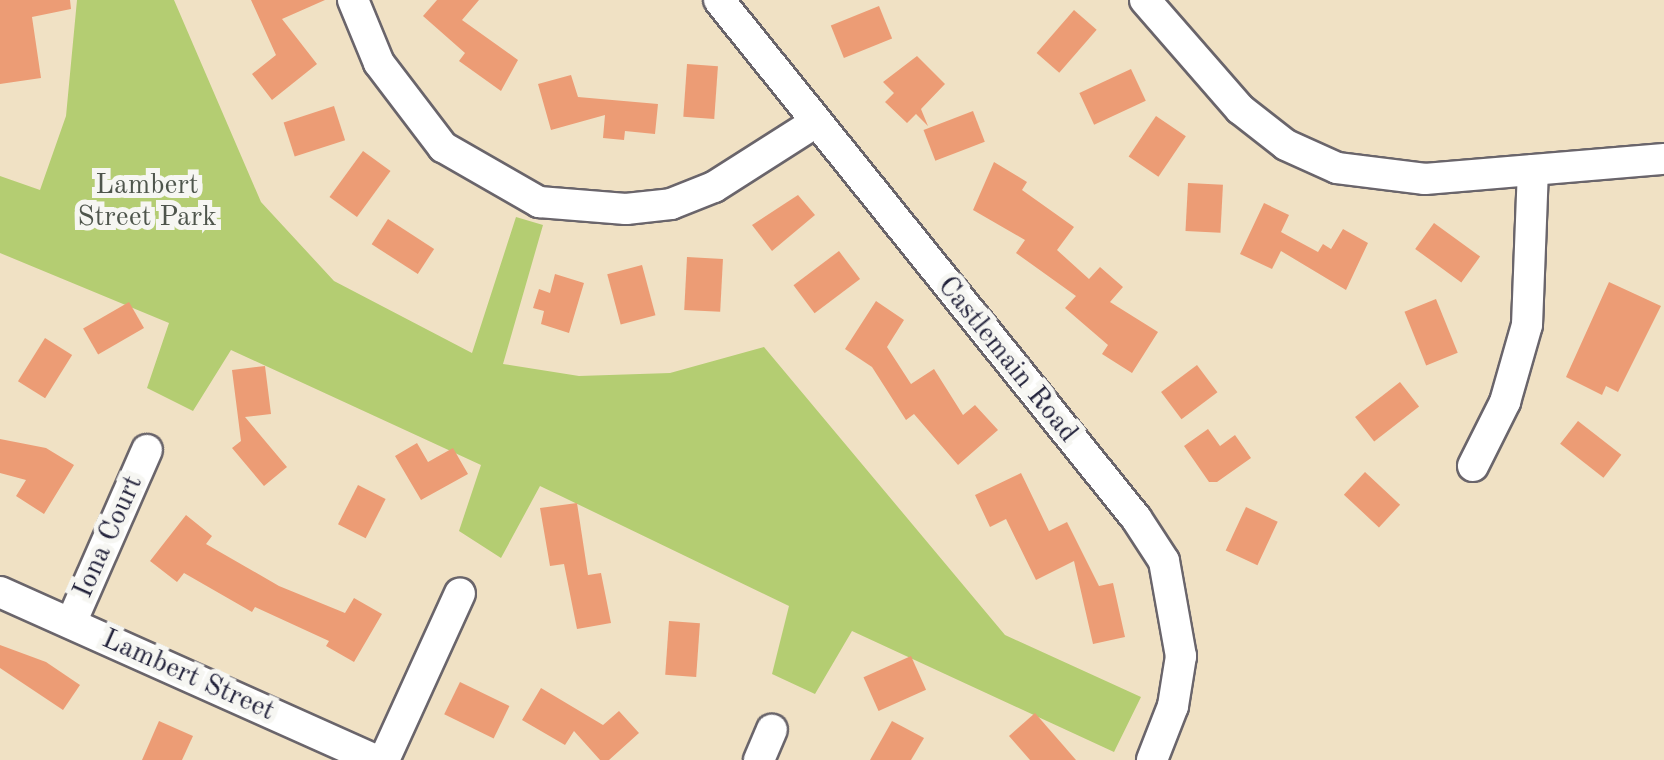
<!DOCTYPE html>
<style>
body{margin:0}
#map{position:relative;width:1664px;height:760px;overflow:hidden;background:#f0e1c4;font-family:"Old Standard TT",serif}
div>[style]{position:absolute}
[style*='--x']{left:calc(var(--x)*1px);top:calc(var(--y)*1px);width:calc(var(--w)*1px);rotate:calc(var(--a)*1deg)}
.green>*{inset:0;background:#b4cd72}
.building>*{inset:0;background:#ec9c75;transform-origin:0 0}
.roads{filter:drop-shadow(2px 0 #6a656b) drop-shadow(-2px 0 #6a656b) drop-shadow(0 2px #6a656b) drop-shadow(0 -2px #6a656b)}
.minor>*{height:30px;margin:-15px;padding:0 15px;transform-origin:15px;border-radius:15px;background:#fff}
span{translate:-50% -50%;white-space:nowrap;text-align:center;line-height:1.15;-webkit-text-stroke:10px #f6f6f2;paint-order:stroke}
.park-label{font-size:28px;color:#4e554c}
.street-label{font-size:28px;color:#22223b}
</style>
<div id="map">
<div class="green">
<i style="clip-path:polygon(77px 0,174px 0,261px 202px,334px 281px,472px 353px,516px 217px,543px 225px,503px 364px,579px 376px,670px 373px,764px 347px,1005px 635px,1141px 697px,1114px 752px,852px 631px,815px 694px,772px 674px,789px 606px,540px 486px,501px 558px,459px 531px,481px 465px,231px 350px,193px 411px,147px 388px,169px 323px,0 253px,0 176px,40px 190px,66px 116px)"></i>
</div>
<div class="building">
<i style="clip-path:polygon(0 0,70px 0,71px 9px,32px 17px,41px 78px,0 84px)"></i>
<i style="clip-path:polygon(251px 0,325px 0,282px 19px,317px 64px,272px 100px,252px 74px,276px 55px)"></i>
<i style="clip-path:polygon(437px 0,479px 0,462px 20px,518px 60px,501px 91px,459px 61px,465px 53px,423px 16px)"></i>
<i style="left:879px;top:6px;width:35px;height:52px;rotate:68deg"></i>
<i style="left:1074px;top:10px;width:30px;height:57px;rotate:41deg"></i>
<i style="clip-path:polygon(917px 56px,945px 84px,921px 109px,928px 126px,916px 114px,907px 123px,885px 102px,894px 93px,883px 82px)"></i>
<i style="left:687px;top:64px;width:31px;height:53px;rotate:4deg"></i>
<i style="left:1131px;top:69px;width:35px;height:57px;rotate:65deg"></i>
<i style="clip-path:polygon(571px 75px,578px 97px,658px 104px,655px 134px,625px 131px,624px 140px,603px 138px,605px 115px,551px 130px,538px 84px)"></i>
<i style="left:334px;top:106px;width:36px;height:53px;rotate:72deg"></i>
<i style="left:973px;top:111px;width:33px;height:53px;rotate:69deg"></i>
<i style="left:1156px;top:116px;width:36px;height:49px;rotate:34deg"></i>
<i style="left:363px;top:151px;width:34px;height:57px;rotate:36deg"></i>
<i style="clip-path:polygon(994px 162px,1027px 182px,1022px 190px,1074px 227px,1057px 250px,1089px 279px,1100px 267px,1123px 287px,1110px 302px,1158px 332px,1132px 373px,1102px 354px,1108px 345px,1065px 308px,1076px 296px,1016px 253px,1025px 240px,973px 210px)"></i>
<i style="left:1188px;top:183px;width:35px;height:48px;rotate:3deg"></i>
<i style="clip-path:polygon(798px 195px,815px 215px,772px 251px,752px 225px)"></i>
<i style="clip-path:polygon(1264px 203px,1289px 215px,1281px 232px,1318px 252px,1323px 244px,1331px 249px,1343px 229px,1368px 243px,1346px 290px,1281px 251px,1272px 269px,1240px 254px)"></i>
<i style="left:388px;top:219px;width:55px;height:30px;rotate:33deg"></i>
<i style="left:1434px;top:223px;width:57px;height:32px;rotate:36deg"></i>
<i style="left:839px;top:251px;width:35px;height:57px;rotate:53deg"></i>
<i style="left:687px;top:257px;width:36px;height:53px;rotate:3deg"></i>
<i style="left:642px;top:265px;width:52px;height:36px;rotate:75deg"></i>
<i style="clip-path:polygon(555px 274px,584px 283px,569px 333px,541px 324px,544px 311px,533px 308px,539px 289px,550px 293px)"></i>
<i style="clip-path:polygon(1609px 282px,1661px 306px,1618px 392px,1606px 386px,1602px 395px,1566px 377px)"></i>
<i style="left:1436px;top:299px;width:58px;height:34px;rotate:68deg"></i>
<i style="clip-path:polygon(876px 301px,904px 320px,887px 347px,911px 384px,934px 369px,963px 415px,975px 405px,998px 430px,958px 465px,914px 414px,906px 420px,872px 367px,845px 349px)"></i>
<i style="left:129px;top:302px;width:30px;height:53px;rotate:60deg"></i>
<i style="left:45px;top:338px;width:32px;height:51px;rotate:32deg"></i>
<i style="left:1197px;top:365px;width:34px;height:45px;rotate:53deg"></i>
<i style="clip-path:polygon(265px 366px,271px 414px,245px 417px,287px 467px,264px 486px,232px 448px,241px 441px,232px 370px)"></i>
<i style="left:1400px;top:382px;width:31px;height:57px;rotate:52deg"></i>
<i style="left:1578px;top:421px;width:55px;height:29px;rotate:38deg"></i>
<i style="clip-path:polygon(1208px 429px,1220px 446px,1235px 435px,1251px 458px,1217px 482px,1209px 482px,1184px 446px)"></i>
<i style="clip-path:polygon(0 439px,46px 448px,74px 465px,44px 514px,16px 496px,26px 480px,0 473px)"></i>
<i style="clip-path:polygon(417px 443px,428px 462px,453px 448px,468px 474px,421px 500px,395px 456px)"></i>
<i style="left:1365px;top:472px;width:48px;height:31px;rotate:43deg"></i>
<i style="clip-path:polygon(1021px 473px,1049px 531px,1067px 522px,1099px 586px,1113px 583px,1125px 637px,1093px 644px,1074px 561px,1036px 580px,1006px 519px,990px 527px,975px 495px)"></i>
<i style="left:358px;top:485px;width:31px;height:44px;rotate:27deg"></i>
<i style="clip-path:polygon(577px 503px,588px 575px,601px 573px,611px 623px,577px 629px,564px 564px,550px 566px,540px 508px)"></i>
<i style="left:1246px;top:507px;width:35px;height:48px;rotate:25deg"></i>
<i style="clip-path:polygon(186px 515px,212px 536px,206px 544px,279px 586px,345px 613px,354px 598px,382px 614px,354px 662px,326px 646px,329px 641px,255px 607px,252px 612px,184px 573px,177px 582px,150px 561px)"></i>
<i style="left:669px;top:621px;width:31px;height:54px;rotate:4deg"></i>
<i style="clip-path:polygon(0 645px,46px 662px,80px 685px,63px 710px,0 668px)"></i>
<i style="left:911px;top:656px;width:37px;height:52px;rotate:66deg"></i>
<i style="left:460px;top:682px;width:55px;height:36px;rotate:26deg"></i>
<i style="clip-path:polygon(541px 688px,603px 725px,619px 711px,639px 733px,609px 760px,600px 760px,574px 731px,565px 745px,522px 720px)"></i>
<i style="clip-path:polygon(1035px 713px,1076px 760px,1030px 760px,1009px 736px)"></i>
<i style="clip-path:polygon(159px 721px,193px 736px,182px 760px,142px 760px)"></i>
<i style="clip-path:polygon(892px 721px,924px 738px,911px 760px,870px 760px)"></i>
</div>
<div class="roads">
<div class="minor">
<i style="--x:353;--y:0;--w:68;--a:67.6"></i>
<i style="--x:379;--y:63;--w:106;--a:52.7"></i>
<i style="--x:443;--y:147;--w:111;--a:29.8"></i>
<i style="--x:539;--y:202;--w:87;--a:4.6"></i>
<i style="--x:626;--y:209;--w:45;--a:-6.3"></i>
<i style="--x:671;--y:204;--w:46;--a:-21.6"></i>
<i style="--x:714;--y:187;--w:117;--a:-32.5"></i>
<i style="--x:719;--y:0;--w:665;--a:51.17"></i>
<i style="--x:1136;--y:518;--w:51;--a:56.9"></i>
<i style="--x:1164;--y:561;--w:97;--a:79.9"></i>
<i style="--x:1181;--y:656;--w:51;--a:99.1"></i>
<i style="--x:1173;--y:706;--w:58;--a:111.3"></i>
<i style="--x:1145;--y:0;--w:145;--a:48.9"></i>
<i style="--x:1240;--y:109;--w:58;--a:38"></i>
<i style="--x:1286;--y:145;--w:56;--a:24.3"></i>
<i style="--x:1337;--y:168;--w:89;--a:7.1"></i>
<i style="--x:1425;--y:179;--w:240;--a:-4.8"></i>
<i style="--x:1473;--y:466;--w:72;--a:-63.4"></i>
<i style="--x:1505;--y:402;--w:80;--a:-74.1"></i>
<i style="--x:1527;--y:325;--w:155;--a:-87.8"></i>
<i style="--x:0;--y:592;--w:411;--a:24.1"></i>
<i style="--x:71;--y:623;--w:189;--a:-66.3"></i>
<i style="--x:384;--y:760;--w:183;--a:-65.5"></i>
<i style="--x:759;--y:760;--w:33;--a:-67"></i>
</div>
</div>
<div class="park-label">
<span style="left:147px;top:202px">Lambert<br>Street Park</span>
</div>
<div class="street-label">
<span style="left:1007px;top:360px;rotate:51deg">Castlemain Road</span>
<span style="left:109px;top:537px;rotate:-66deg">Iona Court</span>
<span style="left:188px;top:676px;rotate:24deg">Lambert Street</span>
</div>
</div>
